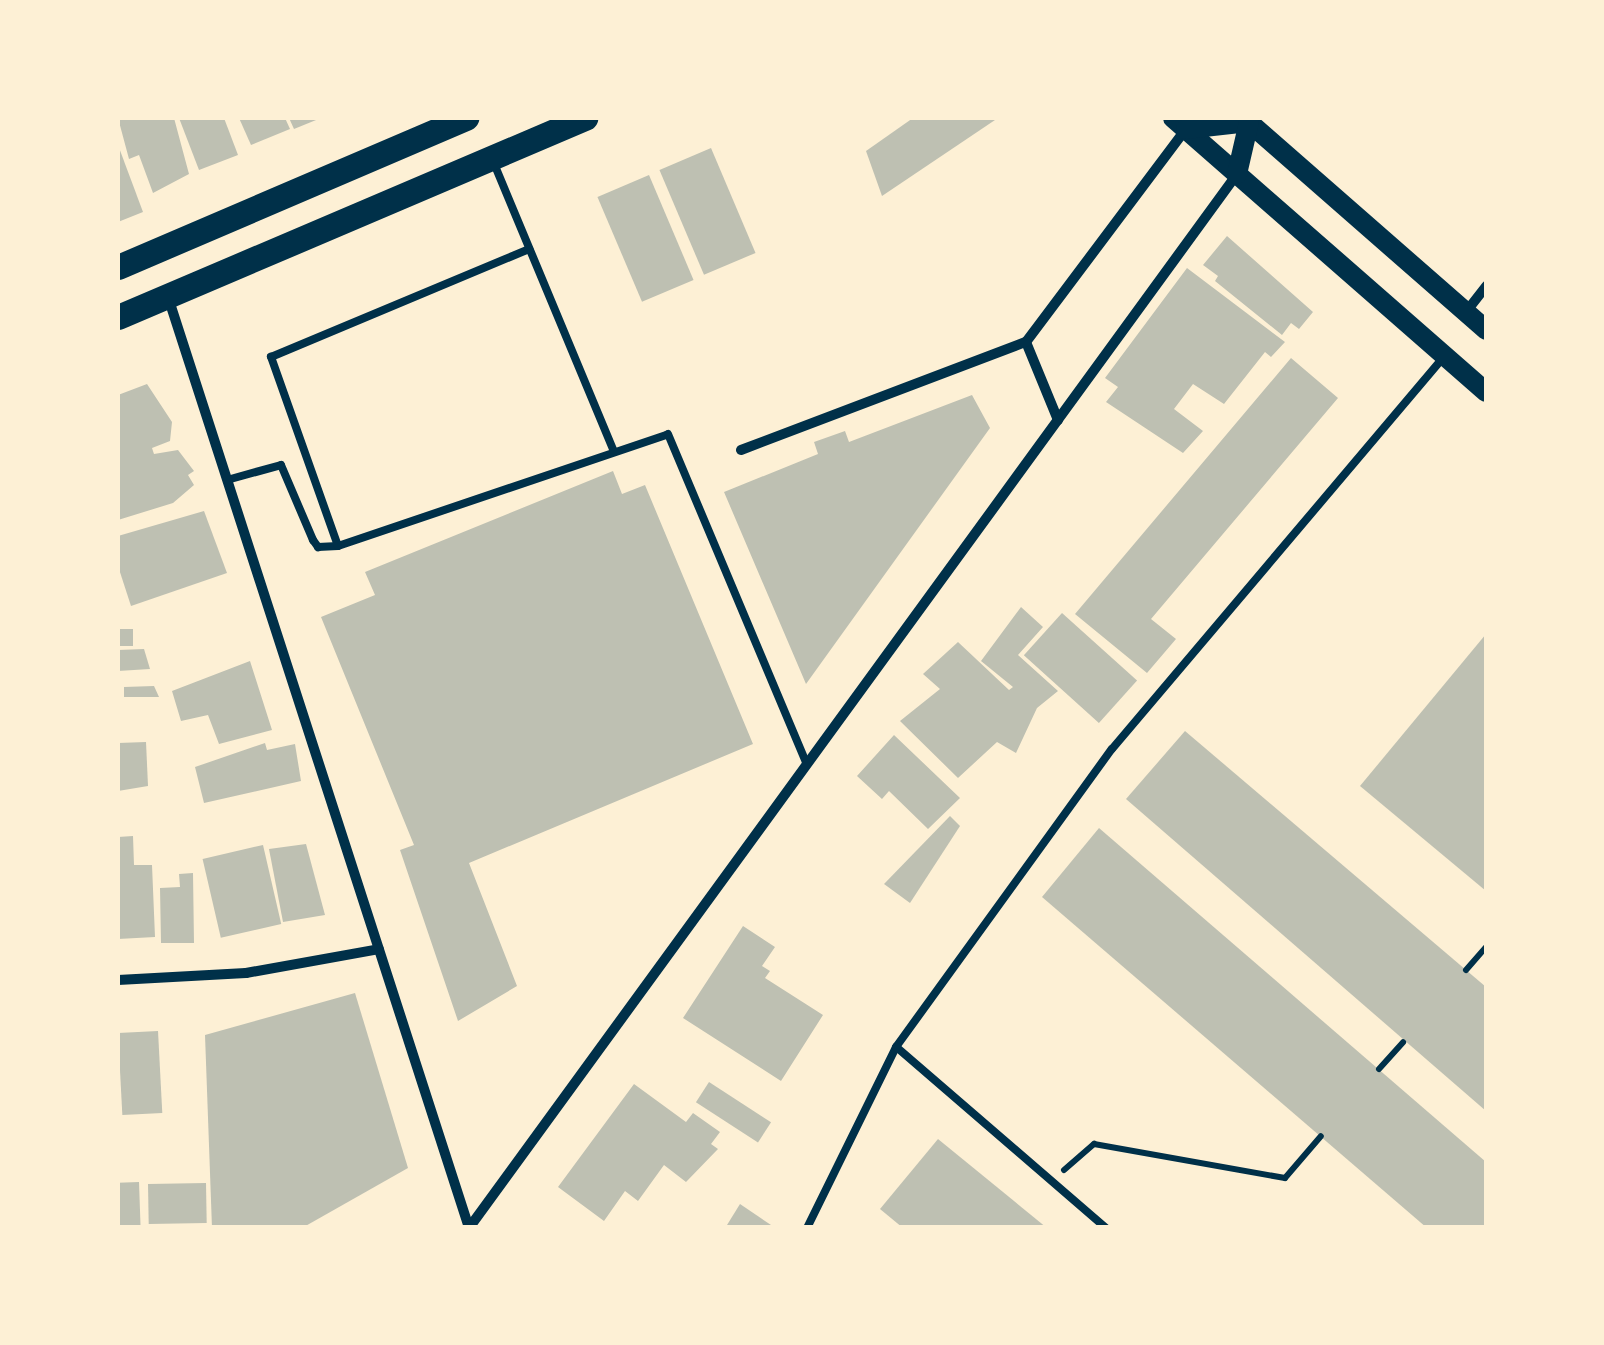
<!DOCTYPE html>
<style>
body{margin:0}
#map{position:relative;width:1604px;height:1345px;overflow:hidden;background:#fdf0d5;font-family:Manrope,sans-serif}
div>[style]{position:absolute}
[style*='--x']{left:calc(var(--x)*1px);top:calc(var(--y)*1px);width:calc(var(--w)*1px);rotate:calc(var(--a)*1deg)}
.building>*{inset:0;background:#bec0b2;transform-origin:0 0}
.path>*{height:6px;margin:-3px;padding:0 3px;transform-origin:3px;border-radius:3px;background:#003049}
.service>*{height:8px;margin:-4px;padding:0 4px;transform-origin:4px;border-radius:4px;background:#003049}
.minor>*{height:10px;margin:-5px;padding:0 5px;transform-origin:5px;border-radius:5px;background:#003049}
.secondary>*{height:20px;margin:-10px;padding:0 10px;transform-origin:10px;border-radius:10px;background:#003049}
.primary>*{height:25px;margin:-12.5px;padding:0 12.5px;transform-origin:12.5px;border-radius:12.5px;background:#003049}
span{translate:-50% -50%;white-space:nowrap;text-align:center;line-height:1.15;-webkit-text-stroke:9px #fdf0d5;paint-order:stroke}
.frame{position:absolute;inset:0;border:120px solid #fdf0d5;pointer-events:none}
</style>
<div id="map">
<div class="building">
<i style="clip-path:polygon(118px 118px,174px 118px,189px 174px,153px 193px,139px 155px,129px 159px)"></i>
<i style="clip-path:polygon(179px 118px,224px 118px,238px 155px,199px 170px)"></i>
<i style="clip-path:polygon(239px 118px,285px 118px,290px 129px,251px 145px)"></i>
<i style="clip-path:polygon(289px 118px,321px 118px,294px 129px)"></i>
<i style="clip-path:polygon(913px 118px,998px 118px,882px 196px,866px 151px)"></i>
<i style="clip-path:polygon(118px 145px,143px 212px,118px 222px)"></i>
<i style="left:711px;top:148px;width:114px;height:56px;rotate:67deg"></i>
<i style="left:649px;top:175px;width:114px;height:56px;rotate:67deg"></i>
<i style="clip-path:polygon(1227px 236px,1313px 312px,1299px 329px,1291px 323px,1282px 335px,1215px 281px,1218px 276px,1203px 265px)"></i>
<i style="clip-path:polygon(1187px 268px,1285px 342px,1271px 357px,1265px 352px,1224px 404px,1193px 384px,1174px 409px,1203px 431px,1183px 453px,1106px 402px,1118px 387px,1105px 378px)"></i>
<i style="clip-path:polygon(1291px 358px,1338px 398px,1151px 619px,1176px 639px,1147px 673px,1075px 614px)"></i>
<i style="clip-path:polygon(147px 384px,172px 422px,170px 441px,152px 448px,154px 454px,178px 450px,194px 471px,188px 475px,194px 485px,173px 503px,118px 520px,118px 395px)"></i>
<i style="clip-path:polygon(972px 395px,990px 428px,806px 684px,724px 492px,818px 454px,814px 442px,845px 431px,849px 442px)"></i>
<i style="clip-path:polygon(613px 471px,622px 494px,645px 485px,753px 744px,469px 863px,517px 986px,458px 1021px,400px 850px,414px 845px,321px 617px,375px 595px,365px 572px)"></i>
<i style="clip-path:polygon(204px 511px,227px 573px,131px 606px,118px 566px,118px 536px)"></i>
<i style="clip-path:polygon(1021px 607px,1043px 627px,1018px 655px,1058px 691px,1037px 708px,1016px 753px,997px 742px,958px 778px,900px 721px,940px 689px,923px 674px,958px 642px,1009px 690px,1013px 687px,981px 661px)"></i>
<i style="left:1062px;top:613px;width:101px;height:57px;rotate:42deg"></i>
<i style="left:133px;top:629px;width:17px;height:15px;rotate:90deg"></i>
<i style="clip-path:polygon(1486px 634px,1486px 891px,1360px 786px)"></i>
<i style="clip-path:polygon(144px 649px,150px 669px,118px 671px,118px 650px)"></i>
<i style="clip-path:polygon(250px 661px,272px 730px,219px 744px,208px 715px,181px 721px,172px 691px)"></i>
<i style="clip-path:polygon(154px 686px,159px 697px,124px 697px,124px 687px)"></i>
<i style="clip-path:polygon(1185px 731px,1486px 987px,1486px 1111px,1126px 799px)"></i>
<i style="clip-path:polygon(894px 735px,960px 798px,928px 829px,889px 791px,882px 799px,857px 776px)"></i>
<i style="clip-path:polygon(146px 742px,148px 786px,118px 791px,118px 743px)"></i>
<i style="clip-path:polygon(265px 743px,267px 750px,295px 744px,301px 781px,204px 803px,195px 767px)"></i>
<i style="clip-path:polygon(950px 816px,960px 826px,910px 903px,884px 884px)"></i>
<i style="clip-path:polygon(1099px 828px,1486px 1162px,1486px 1228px,1427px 1228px,1042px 897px)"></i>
<i style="clip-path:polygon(133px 836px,134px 865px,152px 865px,155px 937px,118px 939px,118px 837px)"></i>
<i style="clip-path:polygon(306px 844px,325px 915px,283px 922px,269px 849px)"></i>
<i style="left:263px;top:845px;width:81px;height:62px;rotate:77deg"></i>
<i style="clip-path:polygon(193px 873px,194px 943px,161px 943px,160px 888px,180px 887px,179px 874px)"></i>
<i style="clip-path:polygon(743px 926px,775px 947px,762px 966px,770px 971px,765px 978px,823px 1015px,781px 1081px,683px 1018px)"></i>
<i style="clip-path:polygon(355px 993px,408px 1168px,302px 1228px,212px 1228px,205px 1035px)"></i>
<i style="left:158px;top:1031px;width:82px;height:40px;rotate:87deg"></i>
<i style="left:709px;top:1082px;width:74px;height:24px;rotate:33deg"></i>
<i style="clip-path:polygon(634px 1084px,686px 1122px,693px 1113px,720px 1132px,711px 1144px,718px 1149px,686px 1182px,664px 1165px,638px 1201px,625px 1191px,604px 1221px,558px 1187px)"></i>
<i style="clip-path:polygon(938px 1139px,1047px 1228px,903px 1228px,880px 1209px)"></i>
<i style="left:139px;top:1182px;width:46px;height:21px;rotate:88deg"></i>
<i style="left:206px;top:1183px;width:40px;height:58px;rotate:89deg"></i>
<i style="clip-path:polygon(740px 1204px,771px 1225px,770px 1228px,727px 1225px)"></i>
</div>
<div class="path">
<i style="--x:1466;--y:970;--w:30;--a:-49"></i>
<i style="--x:1379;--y:1069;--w:36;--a:-48"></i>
<i style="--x:1064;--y:1170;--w:40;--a:-41"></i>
<i style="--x:1094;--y:1144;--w:194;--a:10.1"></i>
<i style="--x:1285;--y:1178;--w:55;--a:-49.4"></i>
</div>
<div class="service">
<i style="--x:493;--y:161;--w:315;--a:67.4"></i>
<i style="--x:227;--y:480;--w:56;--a:-15.5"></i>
<i style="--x:281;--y:465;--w:82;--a:66.9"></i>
<i style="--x:313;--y:540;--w:9;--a:54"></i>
<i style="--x:318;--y:547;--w:20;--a:-3"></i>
<i style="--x:338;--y:546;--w:348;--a:-18.7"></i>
<i style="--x:668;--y:434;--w:358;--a:67.2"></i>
<i style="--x:338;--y:546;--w:201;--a:-109.5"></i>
<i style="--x:271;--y:357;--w:280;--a:-22.7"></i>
<i style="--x:807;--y:1228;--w:202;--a:-63.8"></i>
<i style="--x:1106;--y:1228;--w:277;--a:-139.2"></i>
<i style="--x:896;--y:1047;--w:368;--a:-54.1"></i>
<i style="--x:1112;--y:749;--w:511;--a:-49.76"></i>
</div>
<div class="minor">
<i style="--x:168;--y:297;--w:978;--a:72.08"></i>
<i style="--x:1466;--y:312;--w:33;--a:-52"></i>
<i style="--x:1058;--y:420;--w:84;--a:-112.3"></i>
<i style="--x:1026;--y:342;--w:266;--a:-53.1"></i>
<i style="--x:741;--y:450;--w:305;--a:-20.8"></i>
<i style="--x:118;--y:980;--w:128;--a:-3.1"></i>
<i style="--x:246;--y:973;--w:135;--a:-10.2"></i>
<i style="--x:469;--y:1228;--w:1304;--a:-53.92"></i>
</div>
<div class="secondary">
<i style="--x:1173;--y:118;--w:416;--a:41.2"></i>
<i style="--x:1244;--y:118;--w:322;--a:41.2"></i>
<i style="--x:1186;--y:129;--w:63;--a:-6.3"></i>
<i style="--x:1237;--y:174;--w:53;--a:-77"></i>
</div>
<div class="primary">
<i style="--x:118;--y:267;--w:379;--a:-23.2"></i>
<i style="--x:118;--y:317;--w:508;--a:-23.08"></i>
</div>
<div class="frame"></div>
</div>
